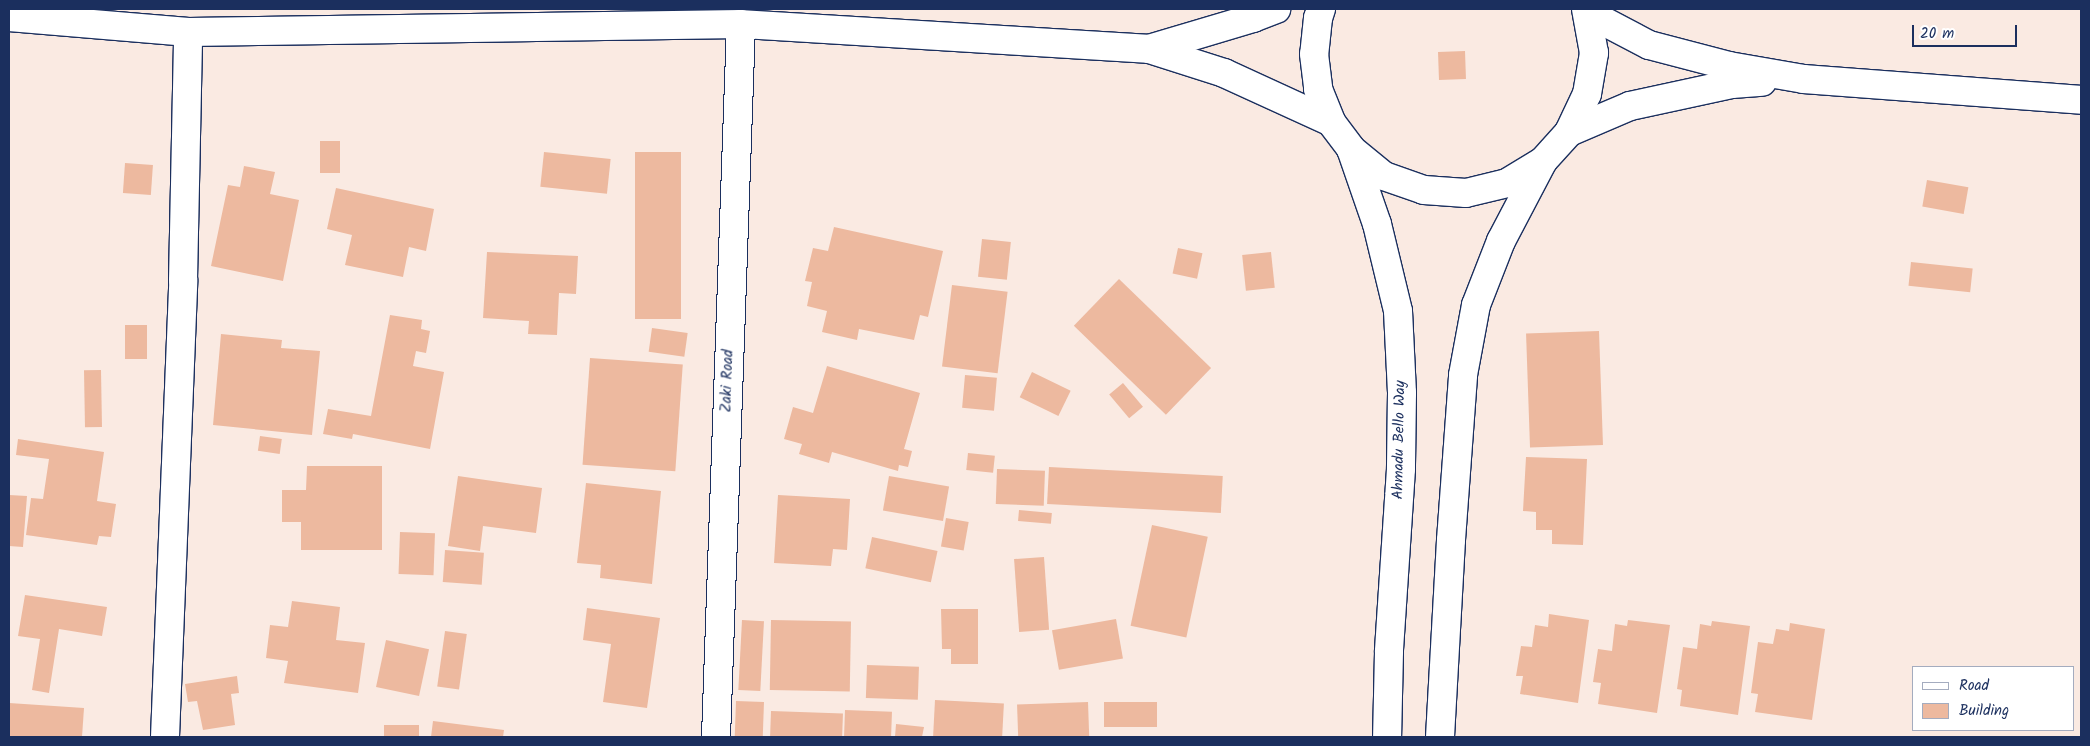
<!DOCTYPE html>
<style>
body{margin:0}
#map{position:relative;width:2090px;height:746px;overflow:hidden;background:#faeae2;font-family:Kalam,sans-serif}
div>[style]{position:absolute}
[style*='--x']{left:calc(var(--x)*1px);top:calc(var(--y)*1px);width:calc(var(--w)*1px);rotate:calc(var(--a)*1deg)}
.building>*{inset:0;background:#edb99f;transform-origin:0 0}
.roads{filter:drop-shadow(1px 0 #1b2f5e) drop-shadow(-1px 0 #1b2f5e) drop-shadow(0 1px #1b2f5e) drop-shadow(0 -1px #1b2f5e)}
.minor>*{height:28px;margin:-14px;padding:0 14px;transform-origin:14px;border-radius:14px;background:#fff}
.major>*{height:28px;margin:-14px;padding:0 14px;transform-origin:14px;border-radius:14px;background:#fff}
span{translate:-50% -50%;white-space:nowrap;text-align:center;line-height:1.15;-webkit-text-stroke:5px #fff;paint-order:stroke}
.street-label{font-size:15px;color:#1b2f5e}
.frame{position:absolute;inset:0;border:10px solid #1b2f5e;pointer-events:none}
.legend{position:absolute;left:1912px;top:666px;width:162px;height:65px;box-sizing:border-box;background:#fff;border:1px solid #a4acbf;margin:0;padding:6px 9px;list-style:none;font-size:15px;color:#1b2f5e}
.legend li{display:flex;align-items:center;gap:10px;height:25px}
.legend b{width:25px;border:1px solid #a4acbf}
.scale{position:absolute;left:1912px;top:25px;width:105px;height:22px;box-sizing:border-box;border:2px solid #1b2f5e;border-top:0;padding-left:6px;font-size:15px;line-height:18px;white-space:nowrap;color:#1b2f5e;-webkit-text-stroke:4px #fff;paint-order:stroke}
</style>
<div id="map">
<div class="building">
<i style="left:1465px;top:51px;width:28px;height:27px;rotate:88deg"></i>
<i style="left:320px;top:141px;width:20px;height:32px"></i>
<i style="left:544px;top:152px;width:67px;height:35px;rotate:6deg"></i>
<i style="left:635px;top:152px;width:46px;height:167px"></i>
<i style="left:125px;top:163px;width:28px;height:30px;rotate:4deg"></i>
<i style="clip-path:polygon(244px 166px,275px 172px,270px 194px,299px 200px,283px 281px,211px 266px,228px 185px,240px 187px)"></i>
<i style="left:1927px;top:180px;width:42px;height:27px;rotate:10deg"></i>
<i style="clip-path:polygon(336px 188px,434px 209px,426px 251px,409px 247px,403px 277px,345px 265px,352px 235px,327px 229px)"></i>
<i style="clip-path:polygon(834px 227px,943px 251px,928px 317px,920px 315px,914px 340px,859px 329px,857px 340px,822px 332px,827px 311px,807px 306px,812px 282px,805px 281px,813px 248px,828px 251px)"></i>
<i style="left:982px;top:239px;width:29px;height:38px;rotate:6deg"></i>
<i style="left:1178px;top:248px;width:25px;height:26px;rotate:12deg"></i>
<i style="clip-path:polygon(487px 252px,578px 256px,576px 294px,559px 293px,557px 335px,528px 334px,529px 321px,483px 318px)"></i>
<i style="left:1271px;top:252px;width:36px;height:29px;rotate:84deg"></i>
<i style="left:1911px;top:262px;width:62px;height:24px;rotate:6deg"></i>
<i style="left:1119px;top:279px;width:128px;height:65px;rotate:44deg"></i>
<i style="left:952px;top:285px;width:56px;height:82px;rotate:7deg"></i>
<i style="clip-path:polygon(390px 315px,422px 320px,421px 329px,430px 331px,426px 353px,416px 351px,413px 366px,444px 372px,430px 449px,353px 434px,352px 439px,323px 434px,328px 409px,371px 416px)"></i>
<i style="left:125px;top:325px;width:22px;height:34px"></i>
<i style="left:652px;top:328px;width:36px;height:24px;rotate:8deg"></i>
<i style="left:1599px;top:331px;width:114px;height:73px;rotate:88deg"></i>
<i style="clip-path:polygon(221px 334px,282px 340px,281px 348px,320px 351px,312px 435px,213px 425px)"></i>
<i style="left:590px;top:358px;width:93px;height:107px;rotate:4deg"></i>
<i style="clip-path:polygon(827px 366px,920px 393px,904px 449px,912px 451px,908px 467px,899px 465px,898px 471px,832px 452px,829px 463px,799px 454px,802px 444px,784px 439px,793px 407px,813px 413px)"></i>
<i style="left:101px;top:370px;width:57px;height:17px;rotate:89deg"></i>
<i style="left:1032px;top:372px;width:43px;height:28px;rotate:26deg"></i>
<i style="left:965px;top:375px;width:32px;height:33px;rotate:5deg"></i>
<i style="left:1123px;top:383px;width:31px;height:18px;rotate:50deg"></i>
<i style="left:260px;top:436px;width:22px;height:15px;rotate:8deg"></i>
<i style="clip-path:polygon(18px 439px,104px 452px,97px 501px,116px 504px,111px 537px,99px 536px,97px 545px,26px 535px,31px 498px,43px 499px,49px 459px,16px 455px)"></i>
<i style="left:968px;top:453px;width:27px;height:17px;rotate:6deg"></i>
<i style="clip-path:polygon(1526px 457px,1587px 459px,1583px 545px,1552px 544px,1552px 530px,1536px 530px,1536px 512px,1523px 511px)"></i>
<i style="clip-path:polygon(307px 466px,382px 466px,382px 550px,301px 550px,301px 522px,282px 522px,282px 490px,306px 490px)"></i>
<i style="left:1049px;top:467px;width:174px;height:37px;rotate:3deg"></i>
<i style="left:997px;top:469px;width:48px;height:35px;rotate:2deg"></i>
<i style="clip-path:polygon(458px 476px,542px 488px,536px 533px,483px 526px,480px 551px,448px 546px)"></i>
<i style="left:889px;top:476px;width:61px;height:35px;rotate:10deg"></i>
<i style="clip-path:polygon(586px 483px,661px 491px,652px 584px,600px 578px,601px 565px,577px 563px)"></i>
<i style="clip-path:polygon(9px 495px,27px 496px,23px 547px,9px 546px)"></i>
<i style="clip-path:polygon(778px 495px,850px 499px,847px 550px,833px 549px,831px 566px,774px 563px)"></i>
<i style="left:1019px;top:510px;width:33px;height:11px;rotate:5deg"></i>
<i style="left:946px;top:518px;width:23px;height:29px;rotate:10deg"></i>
<i style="left:1152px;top:525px;width:57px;height:103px;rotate:12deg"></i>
<i style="left:400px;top:532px;width:35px;height:42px;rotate:2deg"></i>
<i style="left:872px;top:537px;width:67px;height:32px;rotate:12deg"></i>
<i style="left:445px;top:550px;width:39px;height:32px;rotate:4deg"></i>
<i style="left:1044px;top:557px;width:73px;height:30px;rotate:86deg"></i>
<i style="clip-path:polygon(25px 595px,107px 607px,102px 636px,59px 629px,49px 693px,32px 690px,40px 639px,18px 636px)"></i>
<i style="clip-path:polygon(292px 601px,340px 607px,336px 640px,365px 643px,358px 693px,284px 683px,288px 661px,266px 658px,270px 625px,288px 627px)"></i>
<i style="clip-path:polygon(587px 608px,660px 618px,647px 708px,603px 702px,611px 644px,583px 640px)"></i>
<i style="clip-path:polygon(941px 609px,978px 609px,978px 664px,951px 664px,951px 649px,942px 649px)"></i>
<i style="clip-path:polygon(1549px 614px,1589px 620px,1578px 703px,1520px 694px,1523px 676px,1516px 676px,1521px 646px,1532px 647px,1535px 625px,1548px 627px)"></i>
<i style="left:1116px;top:619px;width:40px;height:65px;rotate:80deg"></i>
<i style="left:742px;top:620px;width:22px;height:70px;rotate:3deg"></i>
<i style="left:771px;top:620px;width:80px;height:70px;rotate:1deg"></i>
<i style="clip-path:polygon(1628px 620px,1670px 625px,1657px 713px,1598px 704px,1601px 683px,1593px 682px,1598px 649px,1612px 651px,1615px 624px,1627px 626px)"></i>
<i style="clip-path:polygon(1712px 621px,1750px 626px,1738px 715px,1680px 706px,1682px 690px,1677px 689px,1683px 647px,1697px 649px,1700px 624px,1711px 626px)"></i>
<i style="clip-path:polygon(1790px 623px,1825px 629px,1812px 720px,1755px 712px,1758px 694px,1751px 693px,1758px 642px,1773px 644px,1776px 629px,1789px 631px)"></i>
<i style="left:445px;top:631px;width:22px;height:56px;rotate:8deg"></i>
<i style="left:386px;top:640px;width:44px;height:48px;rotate:12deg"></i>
<i style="left:867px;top:665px;width:52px;height:33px;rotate:2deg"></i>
<i style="clip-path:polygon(237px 676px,239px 693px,231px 694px,235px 725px,203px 730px,197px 701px,188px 702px,185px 684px)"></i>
<i style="left:935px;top:700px;width:69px;height:37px;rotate:3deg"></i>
<i style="left:736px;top:701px;width:28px;height:36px;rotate:2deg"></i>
<i style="left:1088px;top:702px;width:35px;height:71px;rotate:88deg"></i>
<i style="left:1104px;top:702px;width:53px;height:25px"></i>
<i style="clip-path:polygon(9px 703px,84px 708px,82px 737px,9px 737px)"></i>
<i style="left:845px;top:710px;width:47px;height:27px;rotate:2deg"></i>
<i style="left:771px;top:711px;width:72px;height:26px;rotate:2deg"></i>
<i style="clip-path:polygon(433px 721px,504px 730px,503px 737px,431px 737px)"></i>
<i style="clip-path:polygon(896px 724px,924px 727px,922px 737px,895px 737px)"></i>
<i style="left:384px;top:725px;width:35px;height:12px"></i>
</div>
<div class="roads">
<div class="minor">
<i style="--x:9;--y:17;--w:180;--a:4.8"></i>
<i style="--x:188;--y:32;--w:553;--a:-0.83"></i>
<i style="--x:741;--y:24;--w:409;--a:3.5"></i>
<i style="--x:1149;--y:49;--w:79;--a:17.7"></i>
<i style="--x:1224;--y:73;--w:118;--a:24.6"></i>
<i style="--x:1149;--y:49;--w:109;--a:-16.6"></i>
<i style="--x:1253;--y:18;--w:25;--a:-21"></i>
<i style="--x:165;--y:737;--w:457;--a:-87.7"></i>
<i style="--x:183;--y:280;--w:248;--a:-88.8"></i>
<i style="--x:716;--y:737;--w:713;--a:-87.99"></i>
</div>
<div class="major">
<i style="--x:1321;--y:9;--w:9;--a:108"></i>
<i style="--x:1318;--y:18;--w:36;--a:96"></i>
<i style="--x:1314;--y:54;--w:35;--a:83"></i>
<i style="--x:1318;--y:89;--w:35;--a:68"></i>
<i style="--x:1331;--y:122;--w:34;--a:53"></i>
<i style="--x:1351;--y:149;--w:43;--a:39.3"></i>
<i style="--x:1384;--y:176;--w:42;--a:19.3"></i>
<i style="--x:1424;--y:190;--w:42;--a:4.1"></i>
<i style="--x:1466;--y:193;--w:42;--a:-13.7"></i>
<i style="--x:1507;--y:183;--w:42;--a:-31.4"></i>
<i style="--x:1543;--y:161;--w:39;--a:-48"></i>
<i style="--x:1569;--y:132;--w:42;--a:-64.7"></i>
<i style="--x:1587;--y:94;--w:42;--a:-80.3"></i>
<i style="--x:1594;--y:53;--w:45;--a:-100.3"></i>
<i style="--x:1588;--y:13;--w:69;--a:27.7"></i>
<i style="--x:1649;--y:45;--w:83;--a:14.7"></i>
<i style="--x:1729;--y:66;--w:76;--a:9.8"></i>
<i style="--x:1804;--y:79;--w:278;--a:4.3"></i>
<i style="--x:1569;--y:132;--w:66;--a:-23.1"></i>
<i style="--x:1630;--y:106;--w:104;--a:-12.2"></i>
<i style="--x:1732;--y:84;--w:30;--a:-4"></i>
<i style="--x:1351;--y:149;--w:79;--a:70.9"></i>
<i style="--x:1377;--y:224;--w:89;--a:76.4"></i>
<i style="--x:1398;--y:311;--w:82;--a:87.2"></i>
<i style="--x:1402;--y:393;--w:76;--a:90.8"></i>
<i style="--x:1401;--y:469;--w:183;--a:93.8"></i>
<i style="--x:1389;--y:652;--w:85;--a:91.3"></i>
<i style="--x:1440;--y:737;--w:197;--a:-86.8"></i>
<i style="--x:1451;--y:540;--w:165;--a:-85.8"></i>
<i style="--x:1463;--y:375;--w:71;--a:-79.5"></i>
<i style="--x:1476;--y:305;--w:69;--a:-68.7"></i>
<i style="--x:1501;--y:241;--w:90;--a:-62.3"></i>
</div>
</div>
<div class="street-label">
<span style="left:728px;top:381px;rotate:-88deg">Zaki Road</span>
<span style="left:1400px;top:440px;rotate:-89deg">Ahmadu Bello Way</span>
</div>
<div class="frame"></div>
<ul class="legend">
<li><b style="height:6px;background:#fff"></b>Road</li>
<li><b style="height:14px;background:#edb99f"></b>Building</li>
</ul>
<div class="scale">20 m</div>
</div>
